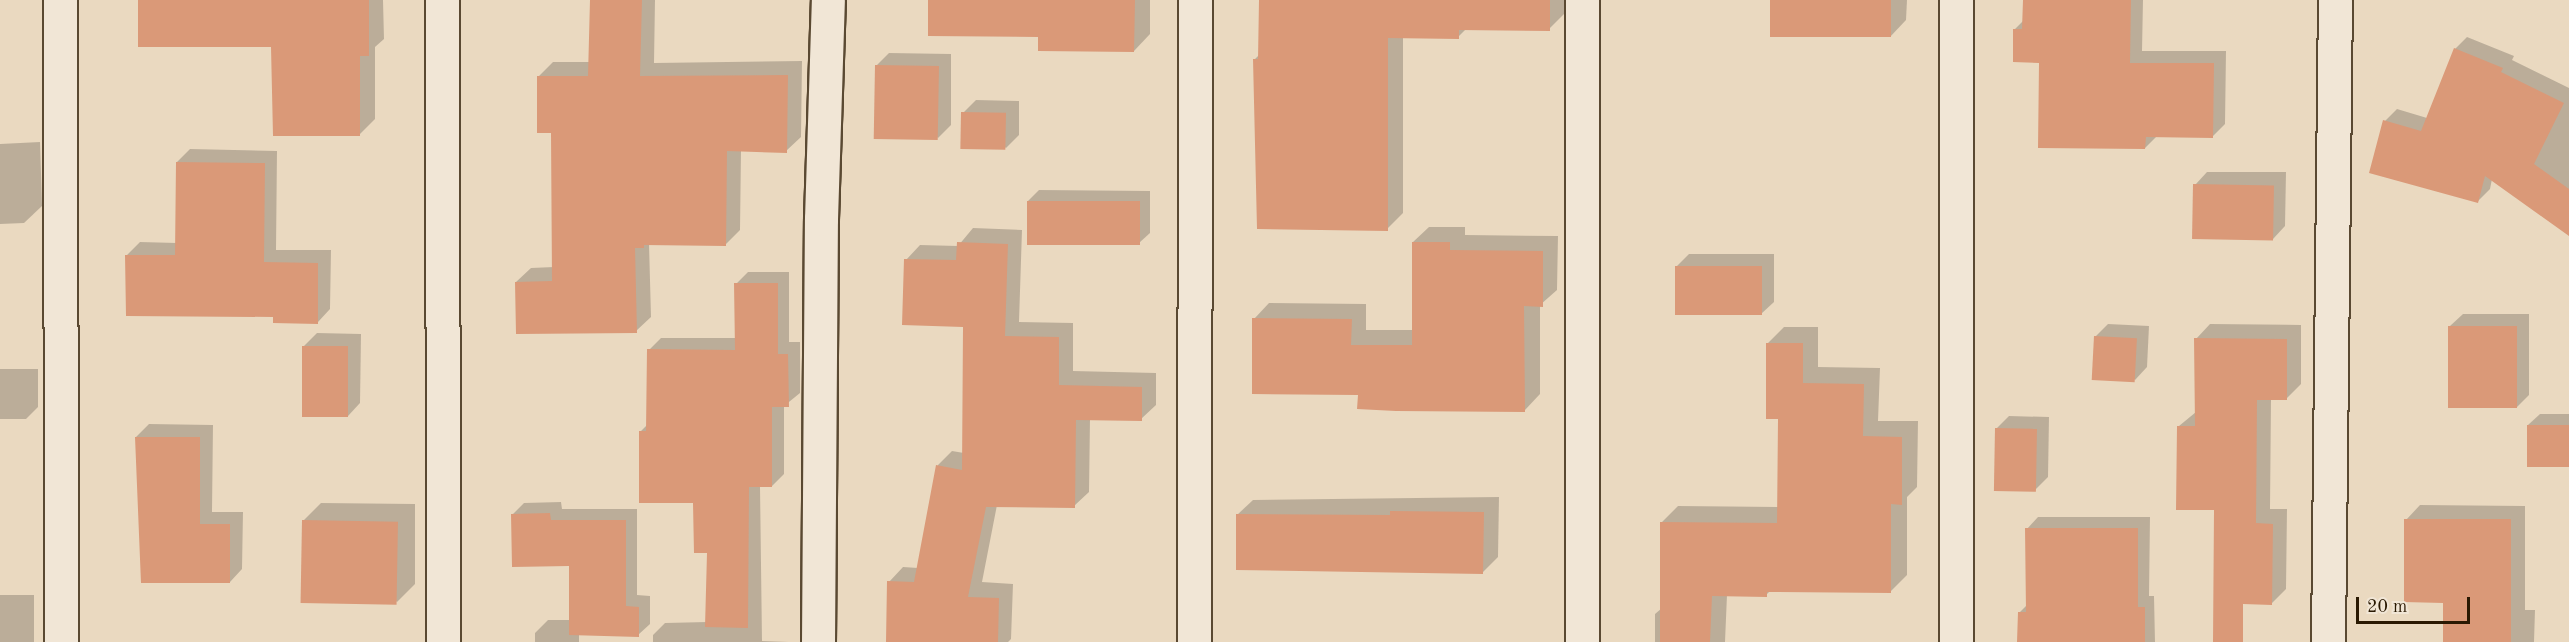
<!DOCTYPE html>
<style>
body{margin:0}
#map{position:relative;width:2569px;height:642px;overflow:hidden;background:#ead9c0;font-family:"Old Standard TT",serif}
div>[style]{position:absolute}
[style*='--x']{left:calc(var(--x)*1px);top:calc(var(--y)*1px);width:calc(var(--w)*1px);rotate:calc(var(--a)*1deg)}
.shadow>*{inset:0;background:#0003;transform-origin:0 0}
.building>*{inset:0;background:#da9978;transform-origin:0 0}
.roads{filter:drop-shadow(2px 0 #5a4932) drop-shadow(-2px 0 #5a4932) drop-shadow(0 2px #5a4932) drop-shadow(0 -2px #5a4932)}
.minor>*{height:33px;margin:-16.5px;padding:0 16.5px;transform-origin:16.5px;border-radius:16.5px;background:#f1e6d6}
span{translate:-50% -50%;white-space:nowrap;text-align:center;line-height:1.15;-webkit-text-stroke:4.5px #f1e6d6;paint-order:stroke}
.scale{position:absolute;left:2356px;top:597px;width:114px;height:27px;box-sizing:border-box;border:3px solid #2a1902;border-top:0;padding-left:8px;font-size:18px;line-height:21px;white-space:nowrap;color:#2a1902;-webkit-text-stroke:4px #f1e6d6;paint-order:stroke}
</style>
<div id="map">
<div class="shadow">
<i style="clip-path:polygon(139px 0,383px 0,384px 39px,375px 47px,375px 119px,359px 135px,272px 46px)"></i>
<i style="clip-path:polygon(591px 0,655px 0,654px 63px,802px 61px,801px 137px,786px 151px,741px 150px,740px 230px,726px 244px,649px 243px,651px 317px,636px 331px,516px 282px,531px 268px,554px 267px,552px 132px,538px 77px,553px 62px,590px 62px)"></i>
<i style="clip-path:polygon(929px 0,1150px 0,1150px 34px,1134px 51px,1039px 36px)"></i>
<i style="clip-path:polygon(1261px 0,1565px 0,1565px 13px,1549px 29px,1467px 28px,1458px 37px,1403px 36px,1403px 213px,1387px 229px,1255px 59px,1260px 54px)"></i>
<i style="clip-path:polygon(1772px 0,1907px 0,1906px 20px,1890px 37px)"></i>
<i style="clip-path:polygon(2024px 0,2143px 0,2142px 51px,2226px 51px,2225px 124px,2212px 137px,2157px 136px,2145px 148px,2041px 61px,2014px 30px,2024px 20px)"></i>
<i style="clip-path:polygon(2467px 37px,2514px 56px,2512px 60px,2569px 88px,2569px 234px,2492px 179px,2490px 189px,2478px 201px,2385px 121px,2397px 109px,2427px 118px,2455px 49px)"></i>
<i style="clip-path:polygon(889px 53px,951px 54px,951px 125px,938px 138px,876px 66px)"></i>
<i style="clip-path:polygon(976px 100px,1019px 101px,1019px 135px,1006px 148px,963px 113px)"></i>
<i style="clip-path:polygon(40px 142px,42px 206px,24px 223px,0 224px,0 144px)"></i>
<i style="clip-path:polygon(190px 149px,277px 151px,276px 250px,331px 250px,330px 309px,318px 322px,274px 315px,127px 255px,140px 242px,177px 243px,177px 162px)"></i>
<i style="clip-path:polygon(2207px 172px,2286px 172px,2285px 226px,2273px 239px,2195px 185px)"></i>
<i style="clip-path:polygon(1039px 190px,1150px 191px,1150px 233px,1139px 243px,1028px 201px)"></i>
<i style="clip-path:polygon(1429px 227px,1465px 227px,1465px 235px,1558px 236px,1557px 290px,1540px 305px,1540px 394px,1525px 410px,1254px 319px,1269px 303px,1366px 304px,1366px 330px,1413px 330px,1413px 242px)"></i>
<i style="clip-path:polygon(973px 228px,1022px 230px,1019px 322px,1073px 323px,1073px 371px,1156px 373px,1156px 405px,1141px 419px,1090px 419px,1089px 492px,1074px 506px,997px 505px,982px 582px,1013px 584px,1011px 639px,1008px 642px,887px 642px,889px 582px,903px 567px,918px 568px,938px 465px,952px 451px,964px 453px,965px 326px,906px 260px,920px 245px,958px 246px)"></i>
<i style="clip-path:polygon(1689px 254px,1774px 254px,1774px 302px,1761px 314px,1677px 266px)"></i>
<i style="clip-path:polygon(748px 272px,789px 272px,789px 342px,800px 342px,800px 393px,784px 406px,784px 474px,772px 486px,760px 486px,762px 641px,789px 642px,653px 642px,653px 635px,665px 623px,707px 622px,708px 551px,695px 502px,641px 431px,648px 424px,649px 350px,661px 338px,736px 338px,736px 284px)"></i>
<i style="clip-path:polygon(2463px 314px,2529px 314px,2529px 395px,2516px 408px,2450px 326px)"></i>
<i style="clip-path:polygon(2108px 324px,2149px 326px,2147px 367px,2135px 380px,2095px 337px)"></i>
<i style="clip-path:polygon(2210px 324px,2301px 325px,2301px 384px,2286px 399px,2271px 399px,2270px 509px,2287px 509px,2286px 589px,2272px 603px,2215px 509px,2179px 426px,2196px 412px,2196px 339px)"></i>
<i style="clip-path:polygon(1784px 327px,1818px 327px,1818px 367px,1880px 368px,1878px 421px,1918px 421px,1917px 487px,1907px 497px,1907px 575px,1890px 592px,1771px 590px,1766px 595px,1727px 595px,1725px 642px,1655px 642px,1655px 614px,1662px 608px,1662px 522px,1678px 506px,1779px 507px,1779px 417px,1768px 343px)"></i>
<i style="clip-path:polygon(317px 333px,361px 334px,360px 403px,348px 416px,304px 346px)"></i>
<i style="clip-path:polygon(0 369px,38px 369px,38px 407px,26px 419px,0 419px)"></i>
<i style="clip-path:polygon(2540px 414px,2569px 414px,2569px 466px,2528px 425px)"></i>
<i style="clip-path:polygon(2009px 416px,2049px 417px,2048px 477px,2035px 490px,1996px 429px)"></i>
<i style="clip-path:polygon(149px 424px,213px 425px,212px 512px,243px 512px,242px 569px,230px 582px,136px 437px)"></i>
<i style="clip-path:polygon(1499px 497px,1498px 557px,1483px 572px,1237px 515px,1253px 500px)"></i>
<i style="clip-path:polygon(561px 502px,562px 509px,637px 509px,637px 595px,650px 596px,650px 624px,638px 635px,579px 634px,579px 642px,535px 642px,535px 633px,548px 620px,570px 620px,570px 565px,512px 515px,524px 503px)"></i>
<i style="clip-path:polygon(321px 503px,415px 504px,415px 584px,397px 602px,303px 521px)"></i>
<i style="clip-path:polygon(2420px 505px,2525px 506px,2525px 610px,2535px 610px,2534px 642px,2444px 642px,2444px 601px,2406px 520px)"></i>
<i style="clip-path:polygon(2038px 517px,2150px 517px,2149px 596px,2154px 596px,2155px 642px,2019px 642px,2019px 613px,2027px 605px,2027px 529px)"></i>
<i style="left:0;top:595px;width:34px;height:47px"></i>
</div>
<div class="building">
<i style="clip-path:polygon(138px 0,369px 0,369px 56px,360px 56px,360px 136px,273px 136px,271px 47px,138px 47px)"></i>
<i style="clip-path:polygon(590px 0,642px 0,640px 76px,788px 75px,787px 153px,727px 151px,726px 246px,644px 245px,644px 248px,635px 248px,637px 333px,516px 334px,515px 282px,552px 281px,551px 133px,537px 133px,537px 76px,588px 76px)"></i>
<i style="clip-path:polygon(928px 0,1135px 0,1134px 52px,1038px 51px,1038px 37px,928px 36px)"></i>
<i style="clip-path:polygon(1259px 0,1550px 0,1550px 31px,1459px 30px,1459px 39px,1388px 38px,1388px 231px,1257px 229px,1253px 59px,1258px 59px)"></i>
<i style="left:1770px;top:0;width:121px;height:37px"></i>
<i style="clip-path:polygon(2023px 0,2131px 0,2130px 63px,2214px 63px,2213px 138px,2146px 137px,2145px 149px,2038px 148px,2039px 63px,2013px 62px,2013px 29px,2022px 29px)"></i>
<i style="clip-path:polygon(2454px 48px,2503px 68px,2501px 72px,2564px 103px,2534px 164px,2569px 189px,2569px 236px,2485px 176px,2478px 203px,2369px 173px,2383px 120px,2421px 131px)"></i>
<i style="left:875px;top:65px;width:64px;height:74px;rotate:1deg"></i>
<i style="left:961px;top:112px;width:45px;height:37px;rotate:1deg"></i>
<i style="clip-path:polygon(176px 162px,265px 163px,264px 262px,318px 263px,318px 324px,273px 323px,273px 317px,126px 316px,125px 255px,175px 255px)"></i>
<i style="left:2193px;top:184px;width:81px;height:55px;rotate:1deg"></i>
<i style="left:1027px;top:201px;width:113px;height:44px"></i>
<i style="clip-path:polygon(957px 242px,1008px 244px,1005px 336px,1059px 337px,1059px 385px,1142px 387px,1142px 421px,1076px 420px,1075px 508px,986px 507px,968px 597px,999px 598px,998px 642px,886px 642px,887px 581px,914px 582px,936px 465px,962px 470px,963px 327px,902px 325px,904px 259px,956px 260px)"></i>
<i style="clip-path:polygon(1412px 242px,1450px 242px,1450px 250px,1543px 251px,1543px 307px,1524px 306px,1525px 412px,1396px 411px,1357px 409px,1358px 395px,1252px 394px,1252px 318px,1352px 319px,1351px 345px,1412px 345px)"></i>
<i style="left:1675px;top:266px;width:87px;height:49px"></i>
<i style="clip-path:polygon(734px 283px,778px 283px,778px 354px,788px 354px,789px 407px,772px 407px,772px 487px,749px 487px,748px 628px,705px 627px,707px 553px,694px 553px,693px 503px,639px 503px,639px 431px,646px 431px,647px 349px,735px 350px)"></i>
<i style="left:2448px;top:326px;width:69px;height:82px"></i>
<i style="left:2094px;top:336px;width:43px;height:44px;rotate:3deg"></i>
<i style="clip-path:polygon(2194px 338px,2287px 339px,2287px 400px,2257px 400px,2256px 523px,2273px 524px,2272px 605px,2243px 604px,2243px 642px,2213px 642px,2214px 510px,2176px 510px,2177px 426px,2195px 426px)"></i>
<i style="clip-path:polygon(1766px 343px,1803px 343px,1803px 383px,1864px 384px,1863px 436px,1902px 437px,1902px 505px,1891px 504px,1891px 593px,1767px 592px,1767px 597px,1712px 596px,1710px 642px,1660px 642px,1660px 522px,1777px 523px,1778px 419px,1766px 419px)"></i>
<i style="left:302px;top:346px;width:46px;height:71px"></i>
<i style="left:2527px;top:425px;width:42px;height:42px"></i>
<i style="left:1995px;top:428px;width:42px;height:63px;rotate:1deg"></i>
<i style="clip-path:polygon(135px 437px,200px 437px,200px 524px,230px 524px,230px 583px,141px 583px)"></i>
<i style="clip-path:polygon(1390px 511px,1484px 512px,1483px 574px,1236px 570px,1236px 514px,1390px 515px)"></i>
<i style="clip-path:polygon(550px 513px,551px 520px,626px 520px,626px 606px,639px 607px,639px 637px,569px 635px,569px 566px,512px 567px,511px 514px)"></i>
<i style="clip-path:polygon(2404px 519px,2511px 519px,2511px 642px,2443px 642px,2443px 603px,2404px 602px)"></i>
<i style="left:302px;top:520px;width:96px;height:83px;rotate:1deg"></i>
<i style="clip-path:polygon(2025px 528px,2138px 528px,2138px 607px,2145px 607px,2145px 642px,2017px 642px,2018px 612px,2026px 612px)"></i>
</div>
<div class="roads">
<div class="minor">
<i style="--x:60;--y:0;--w:642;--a:89.91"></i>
<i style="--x:442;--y:0;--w:642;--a:89.91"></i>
<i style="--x:1582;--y:0;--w:642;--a:90"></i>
<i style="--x:1956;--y:0;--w:642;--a:90"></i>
<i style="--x:818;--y:642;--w:423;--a:-89.6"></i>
<i style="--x:821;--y:219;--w:219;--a:-88.2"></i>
<i style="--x:1194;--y:642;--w:642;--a:-89.91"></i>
<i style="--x:2328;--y:642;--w:642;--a:-89.38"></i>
</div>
</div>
<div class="scale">20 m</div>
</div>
